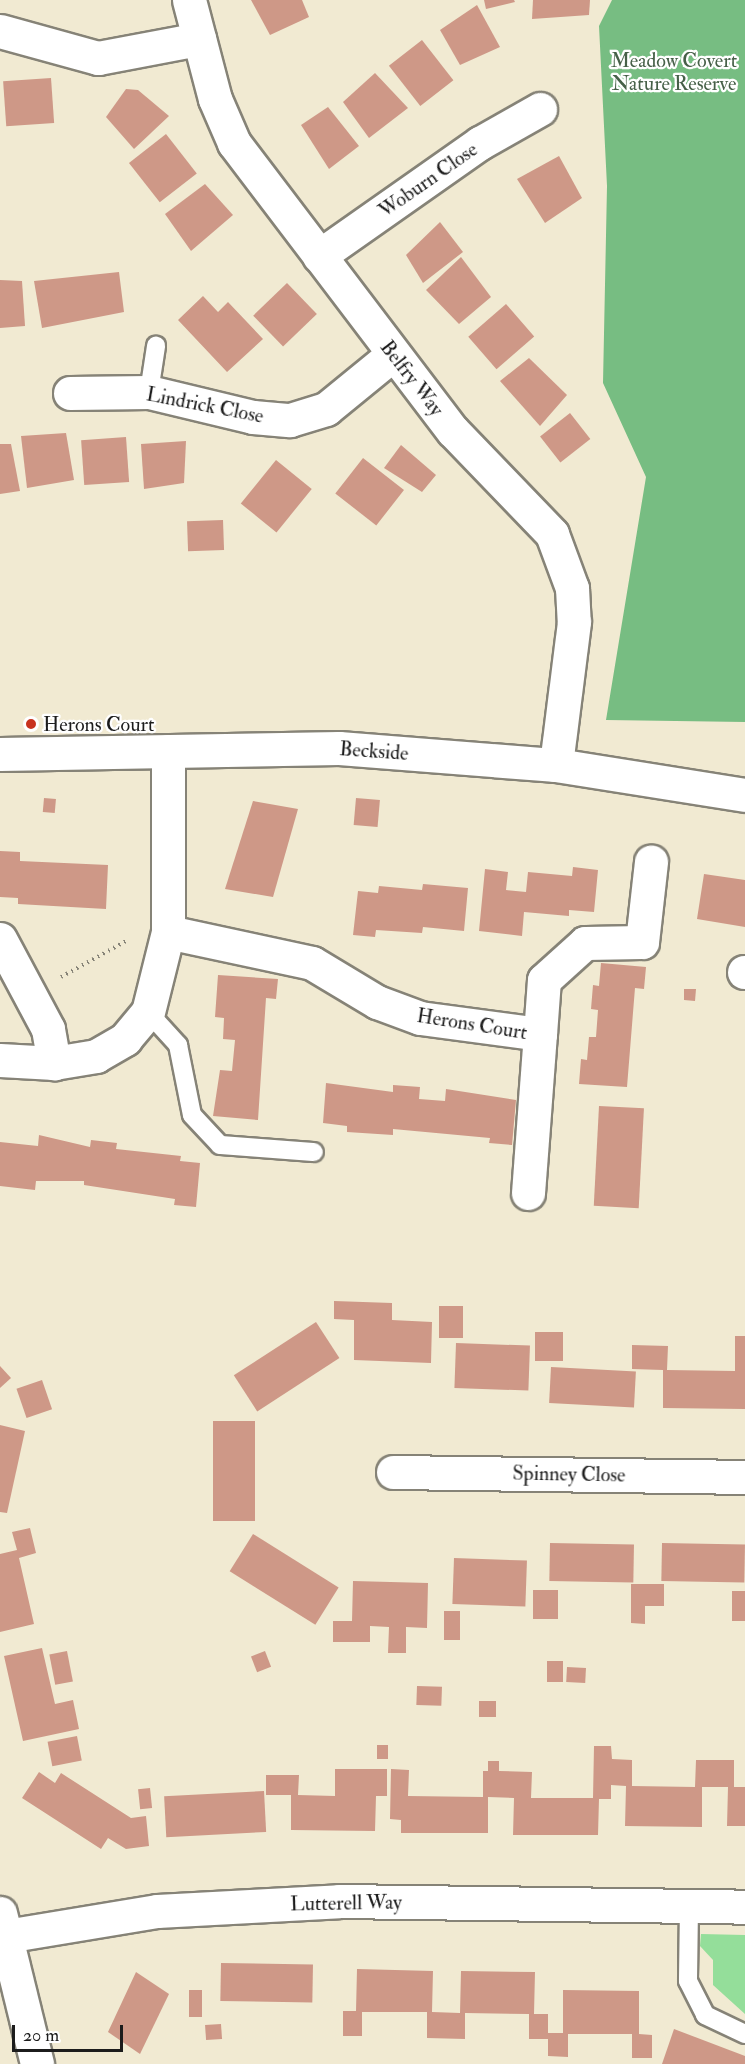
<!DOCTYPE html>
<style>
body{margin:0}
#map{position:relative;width:745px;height:2064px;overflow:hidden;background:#f1ead2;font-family:"IM FELL Double Pica",serif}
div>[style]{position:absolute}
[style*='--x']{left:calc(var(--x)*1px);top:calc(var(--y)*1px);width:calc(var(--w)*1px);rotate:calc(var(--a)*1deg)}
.green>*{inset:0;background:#94de9a}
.forest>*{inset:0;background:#77bd82}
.building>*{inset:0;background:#ce9887;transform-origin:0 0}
.path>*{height:4px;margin-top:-2px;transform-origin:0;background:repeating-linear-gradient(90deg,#868377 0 1.5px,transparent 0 6px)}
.roads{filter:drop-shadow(2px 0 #868377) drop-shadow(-2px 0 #868377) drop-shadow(0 2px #868377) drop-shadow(0 -2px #868377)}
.service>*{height:18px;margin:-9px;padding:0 9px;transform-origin:9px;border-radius:9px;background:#fff}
.minor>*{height:33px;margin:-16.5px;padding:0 16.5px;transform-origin:16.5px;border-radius:16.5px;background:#fff}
.tertiary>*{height:33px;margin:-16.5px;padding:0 16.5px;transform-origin:16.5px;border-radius:16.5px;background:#fff}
.dots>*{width:16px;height:16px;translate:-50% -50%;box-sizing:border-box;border:3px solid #fff;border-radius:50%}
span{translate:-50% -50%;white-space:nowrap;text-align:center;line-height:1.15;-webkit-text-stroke:4.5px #fff;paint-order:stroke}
.park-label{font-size:20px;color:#466048}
.street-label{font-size:20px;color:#1c1c1c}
.poi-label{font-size:20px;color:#1c1c1c}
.left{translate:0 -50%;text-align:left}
.scale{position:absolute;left:12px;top:2025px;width:111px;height:27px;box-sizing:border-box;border:3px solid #1c1c1c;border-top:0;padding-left:8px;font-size:18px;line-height:21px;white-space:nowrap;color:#1c1c1c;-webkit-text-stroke:4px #fff;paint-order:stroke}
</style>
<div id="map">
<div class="green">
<i style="clip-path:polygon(701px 1934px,745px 1935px,745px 2014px,713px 1985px,713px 1960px,700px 1946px)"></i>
</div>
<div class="forest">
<i style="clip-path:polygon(612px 0,745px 0,745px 722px,606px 720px,646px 477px,603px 383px,607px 186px,599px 26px)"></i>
</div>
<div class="building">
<i style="clip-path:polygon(251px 0,302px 0,309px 17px,270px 35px)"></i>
<i style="clip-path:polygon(484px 0,514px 0,515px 2px,486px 9px)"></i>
<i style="clip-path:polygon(533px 0,590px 0,589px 15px,532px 19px)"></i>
<i style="clip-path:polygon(477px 5px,500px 47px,460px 65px,440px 30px)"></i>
<i style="left:422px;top:40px;width:51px;height:42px;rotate:52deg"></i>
<i style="clip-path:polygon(375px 73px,408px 108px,369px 138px,343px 102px)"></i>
<i style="left:51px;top:78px;width:45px;height:48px;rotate:86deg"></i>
<i style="clip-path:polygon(126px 89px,138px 90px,169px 116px,134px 149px,106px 117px)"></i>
<i style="clip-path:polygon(328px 107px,359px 146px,329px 169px,301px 125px)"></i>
<i style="left:166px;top:134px;width:50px;height:47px;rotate:52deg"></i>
<i style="clip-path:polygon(559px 156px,582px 198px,545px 223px,517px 179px)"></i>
<i style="clip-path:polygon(205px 184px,233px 215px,191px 251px,165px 214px)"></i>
<i style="clip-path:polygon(440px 222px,463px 252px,423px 283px,406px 255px)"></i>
<i style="clip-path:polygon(461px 257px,491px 297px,459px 324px,426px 290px)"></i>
<i style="clip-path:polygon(119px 272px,124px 312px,42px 328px,34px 281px)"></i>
<i style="clip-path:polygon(0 280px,22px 281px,25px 326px,0 328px)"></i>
<i style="left:287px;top:283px;width:43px;height:47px;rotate:46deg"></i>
<i style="clip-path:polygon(203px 296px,218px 312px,228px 302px,263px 339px,227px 372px,178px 320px)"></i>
<i style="left:506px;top:304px;width:43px;height:50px;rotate:49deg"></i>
<i style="clip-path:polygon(529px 358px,567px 395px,540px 426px,500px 381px)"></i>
<i style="left:570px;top:413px;width:33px;height:38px;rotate:52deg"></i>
<i style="clip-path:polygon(66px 433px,74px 480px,27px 488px,21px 436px)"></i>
<i style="left:126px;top:437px;width:45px;height:45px;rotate:86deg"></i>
<i style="clip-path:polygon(186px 441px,184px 483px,144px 489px,141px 444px)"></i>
<i style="clip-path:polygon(0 444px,11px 444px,20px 491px,0 494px)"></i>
<i style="clip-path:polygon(401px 445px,436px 475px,422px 492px,384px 468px)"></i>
<i style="left:363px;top:458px;width:52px;height:45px;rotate:38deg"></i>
<i style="left:276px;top:460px;width:46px;height:56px;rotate:39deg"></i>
<i style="left:223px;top:520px;width:30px;height:36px;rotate:88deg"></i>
<i style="left:44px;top:798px;width:12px;height:14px;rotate:5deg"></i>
<i style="left:356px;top:798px;width:24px;height:27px;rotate:5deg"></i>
<i style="clip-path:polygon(253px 801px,298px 809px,273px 897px,225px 889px)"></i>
<i style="clip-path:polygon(0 851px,20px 852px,20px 861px,108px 865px,106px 909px,18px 904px,18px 898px,0 897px)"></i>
<i style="clip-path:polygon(573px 867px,598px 870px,594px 912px,569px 910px,569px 916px,524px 912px,522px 936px,479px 931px,485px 869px,508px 872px,506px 890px,526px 892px,528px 872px,572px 876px)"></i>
<i style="clip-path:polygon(704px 874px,745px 880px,745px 927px,697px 919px)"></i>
<i style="clip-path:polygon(423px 884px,468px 888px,464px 931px,423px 927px,422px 933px,376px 930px,375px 937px,353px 935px,358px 891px,378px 893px,379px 886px,422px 890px)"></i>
<i style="clip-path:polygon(601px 963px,646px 967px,644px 989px,635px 988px,627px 1087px,579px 1084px,581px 1059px,587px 1060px,589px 1037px,596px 1037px,598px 1010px,591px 1009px,593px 985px,599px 986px)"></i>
<i style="clip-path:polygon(218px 975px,278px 979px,276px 999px,266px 998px,258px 1120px,213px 1116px,220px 1070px,232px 1071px,235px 1040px,223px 1039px,224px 1018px,215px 1017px)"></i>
<i style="clip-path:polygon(684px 989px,696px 989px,695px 1001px,684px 1000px)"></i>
<i style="clip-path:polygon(326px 1083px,393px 1092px,393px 1085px,420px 1087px,419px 1099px,445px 1101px,446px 1089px,516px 1100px,512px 1145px,489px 1143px,490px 1138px,393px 1129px,393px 1135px,347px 1132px,347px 1126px,323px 1123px)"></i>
<i style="left:599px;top:1106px;width:45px;height:100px;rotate:3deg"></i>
<i style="clip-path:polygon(39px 1135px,90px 1147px,91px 1140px,117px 1143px,116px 1149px,181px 1156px,180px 1161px,200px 1163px,196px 1207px,174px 1205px,175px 1199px,84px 1185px,84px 1181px,36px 1181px,35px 1190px,0 1186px,0 1142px,38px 1146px)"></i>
<i style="clip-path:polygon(334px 1301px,392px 1303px,392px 1320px,432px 1322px,431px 1363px,354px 1360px,354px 1320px,334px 1319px)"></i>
<i style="left:439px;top:1306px;width:24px;height:32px"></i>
<i style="left:316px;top:1322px;width:43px;height:98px;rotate:57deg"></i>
<i style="left:535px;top:1332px;width:28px;height:29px"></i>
<i style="clip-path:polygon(735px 1336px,745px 1336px,745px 1409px,663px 1408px,663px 1370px,632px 1369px,632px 1345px,668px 1346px,667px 1370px,735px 1371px)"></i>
<i style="left:456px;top:1343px;width:74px;height:45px;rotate:2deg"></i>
<i style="clip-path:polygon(0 1366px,11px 1378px,0 1388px)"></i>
<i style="left:551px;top:1367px;width:85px;height:36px;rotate:3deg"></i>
<i style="left:42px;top:1380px;width:31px;height:27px;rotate:71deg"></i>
<i style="left:213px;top:1421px;width:42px;height:100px"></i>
<i style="clip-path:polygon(0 1425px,25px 1431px,7px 1513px,0 1512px)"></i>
<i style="clip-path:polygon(30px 1528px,36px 1553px,19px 1558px,34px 1624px,0 1632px,0 1554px,17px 1550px,12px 1532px)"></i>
<i style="left:253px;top:1534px;width:101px;height:44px;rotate:32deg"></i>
<i style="left:550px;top:1543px;width:84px;height:38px;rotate:1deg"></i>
<i style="left:662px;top:1543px;width:83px;height:38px;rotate:1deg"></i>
<i style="left:454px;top:1558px;width:73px;height:46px;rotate:2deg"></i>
<i style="clip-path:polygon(353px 1581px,428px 1583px,427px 1628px,406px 1627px,406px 1653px,388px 1653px,389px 1627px,370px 1626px,370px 1642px,333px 1642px,333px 1621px,352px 1621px)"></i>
<i style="clip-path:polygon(631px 1584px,664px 1584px,664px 1606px,645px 1606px,645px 1624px,631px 1623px)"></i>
<i style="left:533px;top:1590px;width:25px;height:29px"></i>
<i style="left:732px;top:1591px;width:13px;height:30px"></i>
<i style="left:444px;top:1611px;width:16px;height:29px"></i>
<i style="clip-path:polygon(42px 1648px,55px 1704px,73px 1700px,79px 1729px,23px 1741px,4px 1656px)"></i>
<i style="left:67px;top:1651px;width:31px;height:18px;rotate:79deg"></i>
<i style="left:265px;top:1651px;width:17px;height:15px;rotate:69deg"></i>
<i style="left:547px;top:1661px;width:16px;height:21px"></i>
<i style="left:567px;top:1667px;width:19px;height:15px;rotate:3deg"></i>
<i style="left:417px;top:1686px;width:25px;height:19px;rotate:2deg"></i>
<i style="left:496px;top:1701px;width:16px;height:17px;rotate:90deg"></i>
<i style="left:77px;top:1736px;width:25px;height:30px;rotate:79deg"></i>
<i style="left:377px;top:1745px;width:11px;height:14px"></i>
<i style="clip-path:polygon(594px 1746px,611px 1746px,612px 1759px,632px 1760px,632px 1786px,695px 1787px,696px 1760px,734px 1760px,734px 1787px,745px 1787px,745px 1826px,727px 1826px,728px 1787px,702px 1787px,702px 1827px,625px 1826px,626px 1786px,611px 1785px,611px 1799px,599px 1799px,598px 1835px,513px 1835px,514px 1798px,488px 1797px,488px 1833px,401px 1833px,401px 1820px,390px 1819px,391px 1769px,409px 1770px,408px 1796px,483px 1797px,483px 1771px,488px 1771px,488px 1761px,499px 1761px,499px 1771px,532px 1772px,531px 1798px,593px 1798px)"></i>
<i style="clip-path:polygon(335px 1769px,387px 1769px,387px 1796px,376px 1796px,375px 1831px,291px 1830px,291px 1795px,266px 1795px,266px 1775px,299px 1775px,298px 1795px,335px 1796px)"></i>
<i style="clip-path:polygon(39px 1772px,55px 1783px,61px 1773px,131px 1818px,146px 1816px,149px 1846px,126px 1849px,108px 1838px,101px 1849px,22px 1798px)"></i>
<i style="left:150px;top:1788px;width:20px;height:12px;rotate:84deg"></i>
<i style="left:264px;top:1791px;width:41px;height:100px;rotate:87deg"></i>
<i style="left:221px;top:1963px;width:92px;height:38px;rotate:1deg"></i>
<i style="clip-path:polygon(357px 1969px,433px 1971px,432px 2012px,460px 2013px,461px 1971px,535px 1972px,534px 2014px,548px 2014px,548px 2033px,563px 2033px,563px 1990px,639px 1991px,639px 2034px,652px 2035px,652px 2058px,632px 2058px,632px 2034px,568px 2034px,568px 2057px,548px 2056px,548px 2039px,529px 2039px,529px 2014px,465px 2013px,465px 2039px,427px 2038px,427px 2012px,362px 2012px,362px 2036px,343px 2036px,343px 2011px,356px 2011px)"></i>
<i style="clip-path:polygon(136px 1972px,169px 1994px,140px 2054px,108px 2032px)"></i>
<i style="left:189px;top:1990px;width:13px;height:27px"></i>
<i style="left:221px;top:2024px;width:15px;height:16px;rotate:86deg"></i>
<i style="clip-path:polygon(674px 2029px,745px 2056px,745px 2064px,662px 2064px)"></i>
</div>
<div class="path">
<i style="--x:61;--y:977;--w:77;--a:-28.9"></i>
</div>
<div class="roads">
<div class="service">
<i style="--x:149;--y:392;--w:47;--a:-81.3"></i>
<i style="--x:148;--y:1012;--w:45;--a:47.7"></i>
<i style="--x:178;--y:1045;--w:71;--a:78.7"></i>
<i style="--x:192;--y:1115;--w:41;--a:47"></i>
<i style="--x:220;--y:1145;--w:94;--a:4.3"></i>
<i style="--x:689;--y:1907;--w:74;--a:90.8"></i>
<i style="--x:688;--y:1981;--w:38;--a:63"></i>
<i style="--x:705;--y:2015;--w:44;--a:25.4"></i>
</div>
<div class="minor">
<i style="--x:189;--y:0;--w:102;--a:75.3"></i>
<i style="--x:215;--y:99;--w:48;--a:66.6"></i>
<i style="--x:234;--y:143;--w:362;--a:52.8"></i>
<i style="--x:453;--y:431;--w:143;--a:46.1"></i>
<i style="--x:552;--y:534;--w:58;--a:69.7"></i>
<i style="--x:572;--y:588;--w:34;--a:87"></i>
<i style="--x:574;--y:622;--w:144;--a:97.2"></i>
<i style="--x:0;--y:31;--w:102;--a:15.4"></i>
<i style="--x:98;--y:58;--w:103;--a:-10.7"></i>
<i style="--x:319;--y:256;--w:197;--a:-35.1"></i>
<i style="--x:480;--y:143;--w:69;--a:-29.5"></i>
<i style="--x:70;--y:393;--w:79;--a:-0.7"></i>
<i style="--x:149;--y:392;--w:107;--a:13.5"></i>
<i style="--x:253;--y:417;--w:37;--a:5"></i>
<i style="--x:290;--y:420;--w:38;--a:-17"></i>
<i style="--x:326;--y:409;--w:85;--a:-39.3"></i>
<i style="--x:168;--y:932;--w:147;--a:12.1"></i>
<i style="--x:312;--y:963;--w:76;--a:31"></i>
<i style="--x:377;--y:1002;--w:46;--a:20.4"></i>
<i style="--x:420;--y:1018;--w:121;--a:7.6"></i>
<i style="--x:540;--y:1034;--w:54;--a:-85.8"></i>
<i style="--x:544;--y:980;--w:55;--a:-42.1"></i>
<i style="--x:585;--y:943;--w:57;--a:-1"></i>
<i style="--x:642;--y:942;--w:81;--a:-83.6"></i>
<i style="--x:0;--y:939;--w:102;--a:61.9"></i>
<i style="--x:48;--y:1029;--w:35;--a:80"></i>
<i style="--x:744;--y:972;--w:1;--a:0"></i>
<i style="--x:0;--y:1060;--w:54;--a:3.2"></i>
<i style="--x:54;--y:1063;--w:43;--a:-9.5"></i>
<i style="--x:96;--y:1056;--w:34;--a:-30"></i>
<i style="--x:125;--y:1039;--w:35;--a:-50"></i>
<i style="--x:148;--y:1012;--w:82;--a:-76"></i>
<i style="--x:168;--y:932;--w:181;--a:-90"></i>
<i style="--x:528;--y:1193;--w:159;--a:-85.7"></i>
<i style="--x:393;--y:1472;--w:352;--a:0.8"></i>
<i style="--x:0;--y:1913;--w:155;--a:76.2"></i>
<i style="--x:6;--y:1936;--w:153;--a:-9.4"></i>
<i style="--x:157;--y:1911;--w:182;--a:-3.1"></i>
<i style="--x:339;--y:1901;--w:406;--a:0.8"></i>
</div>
<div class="tertiary">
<i style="--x:0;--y:754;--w:339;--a:-1"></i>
<i style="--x:339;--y:748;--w:218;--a:4.5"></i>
<i style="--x:556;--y:765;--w:191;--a:9"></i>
</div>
</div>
<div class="dots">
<i style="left:31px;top:724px;background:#c8321e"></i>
</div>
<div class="park-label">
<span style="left:674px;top:72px">Meadow Covert<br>Nature Reserve</span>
</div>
<div class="street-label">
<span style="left:428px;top:180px;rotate:-35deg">Woburn Close</span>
<span style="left:412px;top:378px;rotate:52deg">Belfry Way</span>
<span style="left:205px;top:405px;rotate:11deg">Lindrick Close</span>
<span style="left:374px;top:751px;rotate:4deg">Beckside</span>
<span style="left:472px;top:1024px;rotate:9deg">Herons Court</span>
<span style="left:569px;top:1474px;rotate:1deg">Spinney Close</span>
<span style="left:346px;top:1903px;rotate:-1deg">Lutterell Way</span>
</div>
<div class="poi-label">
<span class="left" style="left:43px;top:724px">Herons Court</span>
</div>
<div class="scale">20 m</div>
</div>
